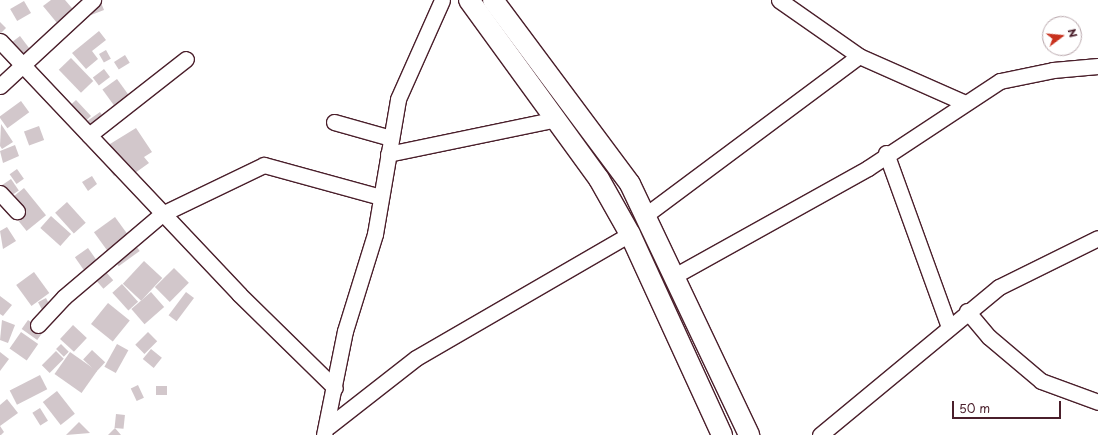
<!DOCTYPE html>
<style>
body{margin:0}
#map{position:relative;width:1098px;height:435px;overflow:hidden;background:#fff;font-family:"Playpen Sans",sans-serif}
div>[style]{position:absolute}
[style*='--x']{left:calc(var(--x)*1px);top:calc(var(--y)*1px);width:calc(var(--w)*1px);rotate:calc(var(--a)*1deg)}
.building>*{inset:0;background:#d2c7cb;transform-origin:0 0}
.roads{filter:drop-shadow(1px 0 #4a1f2b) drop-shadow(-1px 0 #4a1f2b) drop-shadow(0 1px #4a1f2b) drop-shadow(0 -1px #4a1f2b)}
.minor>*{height:15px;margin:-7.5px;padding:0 7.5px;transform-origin:7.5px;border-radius:7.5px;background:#fff}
.major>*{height:20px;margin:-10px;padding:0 10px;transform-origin:10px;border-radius:10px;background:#fff}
span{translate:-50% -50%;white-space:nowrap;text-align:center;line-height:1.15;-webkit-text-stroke:3px #fff;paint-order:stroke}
.north{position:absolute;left:1042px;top:16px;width:40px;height:40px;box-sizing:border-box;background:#fff;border:1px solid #b7a5aa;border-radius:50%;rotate:74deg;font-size:11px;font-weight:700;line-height:16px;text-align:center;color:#4a1f2b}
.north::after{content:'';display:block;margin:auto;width:14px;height:18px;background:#c8321e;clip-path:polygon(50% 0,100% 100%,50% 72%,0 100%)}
.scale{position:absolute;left:952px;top:401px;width:109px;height:18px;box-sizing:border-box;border:2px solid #4a1f2b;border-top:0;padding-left:5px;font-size:12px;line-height:14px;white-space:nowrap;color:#4a1f2b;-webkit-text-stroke:3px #fff;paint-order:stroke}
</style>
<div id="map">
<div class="building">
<i style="clip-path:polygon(51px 0,65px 0,78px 15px,62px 29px,43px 6px)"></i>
<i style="clip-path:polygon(100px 0,104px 10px,91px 15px,86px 3px)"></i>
<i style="left:24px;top:1px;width:14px;height:16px;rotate:60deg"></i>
<i style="clip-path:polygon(0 22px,6px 28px,0 34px)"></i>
<i style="clip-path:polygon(99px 31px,106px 40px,92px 51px,98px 59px,86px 69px,72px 53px)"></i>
<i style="left:20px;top:36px;width:26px;height:14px;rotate:53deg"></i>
<i style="left:106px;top:50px;width:10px;height:8px;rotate:61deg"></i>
<i style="left:125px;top:55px;width:9px;height:13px;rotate:58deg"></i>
<i style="left:71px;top:58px;width:32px;height:17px;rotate:46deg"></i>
<i style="left:104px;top:69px;width:10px;height:14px;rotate:53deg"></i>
<i style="left:117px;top:79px;width:34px;height:18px;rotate:54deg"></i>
<i style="left:76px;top:100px;width:22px;height:17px;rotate:47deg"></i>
<i style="left:21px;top:101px;width:14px;height:27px;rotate:54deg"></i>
<i style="left:100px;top:112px;width:19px;height:16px;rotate:55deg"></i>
<i style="clip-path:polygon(1px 124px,13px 142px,2px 149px,0 146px)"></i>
<i style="left:39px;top:126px;width:15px;height:16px;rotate:70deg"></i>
<i style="clip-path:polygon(136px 128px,152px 152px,144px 157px,149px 163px,128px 178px,122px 170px,114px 176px,97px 152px)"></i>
<i style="clip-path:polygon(15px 145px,19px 156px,3px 163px,0 151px)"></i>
<i style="left:17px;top:169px;width:12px;height:9px;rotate:55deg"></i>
<i style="clip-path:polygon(92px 176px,97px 184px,88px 191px,82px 182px)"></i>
<i style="left:11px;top:179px;width:14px;height:12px;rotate:56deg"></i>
<i style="left:24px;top:188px;width:35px;height:25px;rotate:51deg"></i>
<i style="left:67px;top:202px;width:28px;height:16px;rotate:48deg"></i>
<i style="left:51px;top:216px;width:27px;height:16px;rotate:42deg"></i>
<i style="left:115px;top:217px;width:42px;height:26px;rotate:54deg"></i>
<i style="clip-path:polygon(7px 227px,16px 241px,3px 249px,0 231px)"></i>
<i style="left:88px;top:248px;width:29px;height:16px;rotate:55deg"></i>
<i style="left:144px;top:261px;width:25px;height:31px;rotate:43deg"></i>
<i style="left:174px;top:268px;width:21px;height:27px;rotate:45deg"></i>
<i style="left:34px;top:272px;width:26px;height:22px;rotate:54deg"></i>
<i style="left:106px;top:272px;width:11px;height:13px;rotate:49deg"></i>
<i style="left:122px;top:284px;width:24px;height:13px;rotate:48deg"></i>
<i style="left:151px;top:292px;width:20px;height:26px;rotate:49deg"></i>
<i style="left:186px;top:292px;width:10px;height:29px;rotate:37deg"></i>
<i style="clip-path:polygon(0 296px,12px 305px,3px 316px,0 314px)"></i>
<i style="left:46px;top:298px;width:17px;height:9px;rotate:62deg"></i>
<i style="left:108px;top:303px;width:28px;height:27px;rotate:39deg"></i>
<i style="clip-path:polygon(2px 320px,15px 325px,8px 343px,0 340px)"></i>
<i style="left:28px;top:320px;width:19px;height:11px;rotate:35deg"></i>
<i style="left:73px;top:325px;width:19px;height:19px;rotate:43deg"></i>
<i style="left:21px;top:332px;width:21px;height:20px;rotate:35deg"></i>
<i style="left:148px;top:332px;width:13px;height:18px;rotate:45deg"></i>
<i style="left:61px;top:344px;width:11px;height:7px;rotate:45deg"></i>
<i style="left:117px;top:344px;width:13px;height:26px;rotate:29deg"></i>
<i style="left:151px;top:349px;width:14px;height:13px;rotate:39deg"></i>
<i style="left:92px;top:350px;width:18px;height:13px;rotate:43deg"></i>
<i style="left:56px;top:351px;width:11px;height:20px;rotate:45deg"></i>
<i style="clip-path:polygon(0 352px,9px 359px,0 371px)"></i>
<i style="left:70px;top:352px;width:33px;height:27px;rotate:35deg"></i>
<i style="left:40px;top:375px;width:16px;height:34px;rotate:63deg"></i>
<i style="left:138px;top:385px;width:14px;height:8px;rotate:65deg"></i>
<i style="left:156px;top:386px;width:11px;height:9px"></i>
<i style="left:57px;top:391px;width:29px;height:18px;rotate:52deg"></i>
<i style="clip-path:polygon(7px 399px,18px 413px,0 426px,0 405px)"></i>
<i style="left:40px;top:408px;width:15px;height:9px;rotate:58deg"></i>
<i style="left:116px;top:414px;width:9px;height:14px;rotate:6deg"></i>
<i style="clip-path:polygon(79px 422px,90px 433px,66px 435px)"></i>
<i style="clip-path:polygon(0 426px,4px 432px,1px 435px,0 435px)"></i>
<i style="clip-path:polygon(115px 428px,121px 435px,108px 435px)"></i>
</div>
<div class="roads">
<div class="minor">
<i style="--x:779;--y:0;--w:98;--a:35"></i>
<i style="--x:859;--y:56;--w:114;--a:23.9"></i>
<i style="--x:0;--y:41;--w:348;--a:46.6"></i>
<i style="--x:239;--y:294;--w:134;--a:44.4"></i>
<i style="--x:0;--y:86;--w:127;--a:-42.8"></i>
<i style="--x:334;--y:122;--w:59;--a:15.7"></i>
<i style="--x:89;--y:135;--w:123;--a:-38.1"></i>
<i style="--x:886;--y:153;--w:185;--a:70.1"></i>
<i style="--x:388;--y:154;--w:173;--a:-11.7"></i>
<i style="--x:0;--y:193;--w:25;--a:47"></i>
<i style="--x:647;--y:214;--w:264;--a:-36.7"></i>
<i style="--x:676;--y:275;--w:220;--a:-29.1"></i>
<i style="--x:868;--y:168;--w:158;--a:-33.4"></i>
<i style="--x:1000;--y:81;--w:54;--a:-11.7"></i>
<i style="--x:1053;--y:70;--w:45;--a:-5.1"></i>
<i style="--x:967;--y:311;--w:34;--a:50"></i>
<i style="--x:989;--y:337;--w:68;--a:40.2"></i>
<i style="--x:1041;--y:381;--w:61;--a:20.2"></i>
<i style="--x:38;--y:325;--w:38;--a:-47"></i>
<i style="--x:64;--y:297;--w:128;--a:-40.3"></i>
<i style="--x:162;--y:214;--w:113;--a:-25.7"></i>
<i style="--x:264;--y:165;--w:121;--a:15.3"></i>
<i style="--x:329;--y:426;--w:110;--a:-38"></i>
<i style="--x:416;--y:358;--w:247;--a:-30.1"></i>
<i style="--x:324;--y:435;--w:106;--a:-78.6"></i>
<i style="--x:345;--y:331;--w:102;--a:-72.8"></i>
<i style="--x:375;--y:234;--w:137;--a:-80.3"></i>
<i style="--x:398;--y:99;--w:108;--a:-66"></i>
<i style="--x:820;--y:435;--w:232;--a:-39.6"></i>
<i style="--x:999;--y:287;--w:110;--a:-26.3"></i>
</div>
<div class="major">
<i style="--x:469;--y:0;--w:221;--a:54"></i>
<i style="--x:599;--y:179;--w:63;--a:60.6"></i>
<i style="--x:630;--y:234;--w:221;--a:65.4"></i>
<i style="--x:493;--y:0;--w:229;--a:53.3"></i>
<i style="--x:630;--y:184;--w:278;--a:64.6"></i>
</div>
</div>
<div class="north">N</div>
<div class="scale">50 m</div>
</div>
